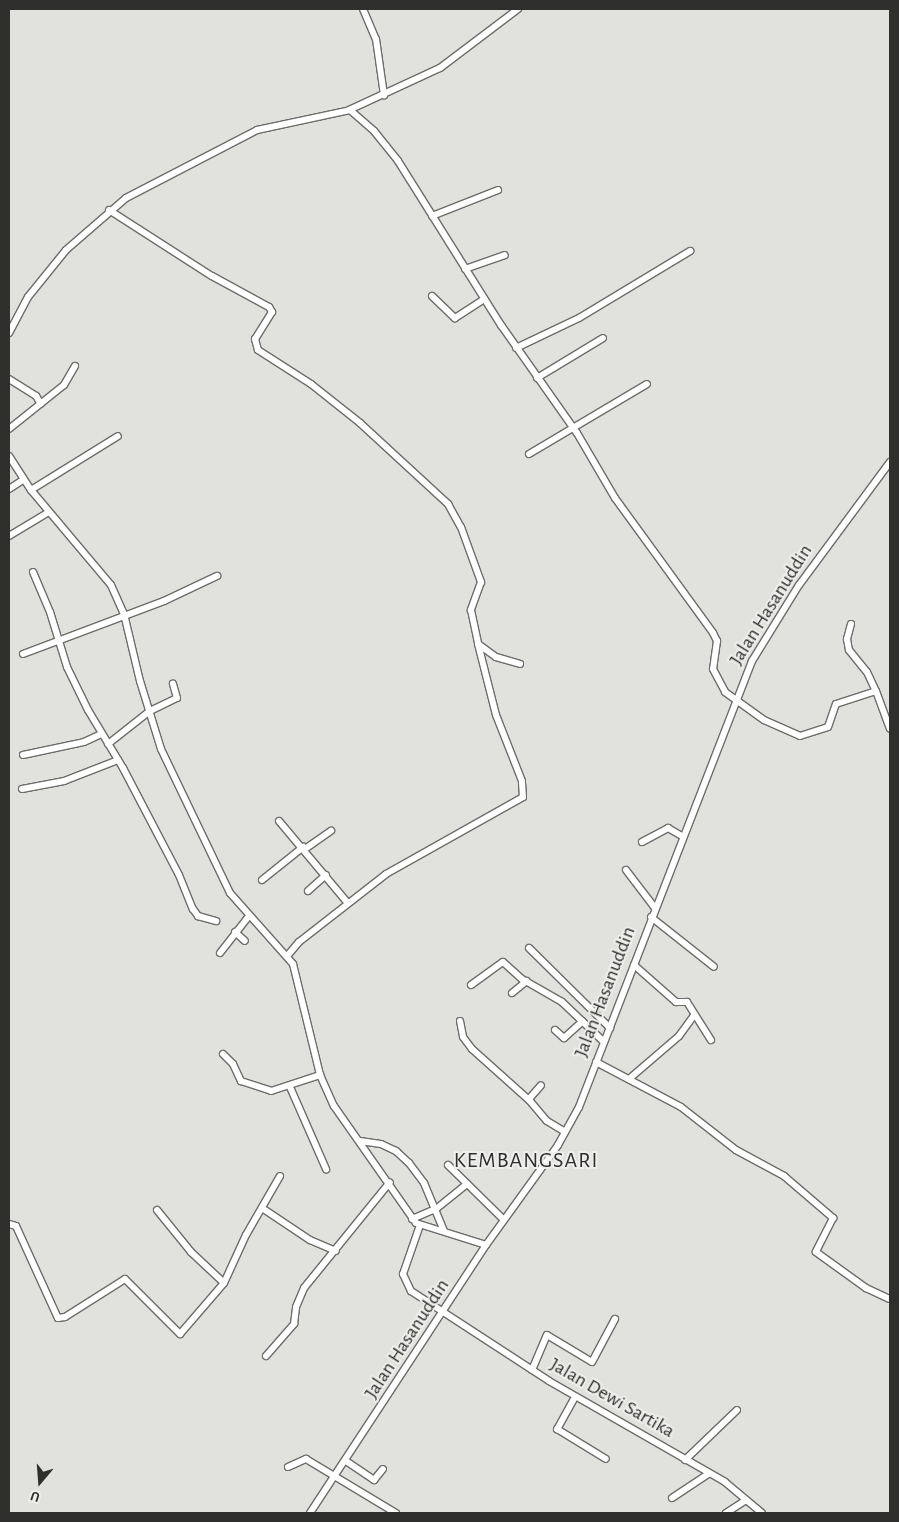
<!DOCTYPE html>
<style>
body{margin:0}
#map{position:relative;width:899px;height:1522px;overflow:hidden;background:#e1e2de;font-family:"Alegreya Sans",sans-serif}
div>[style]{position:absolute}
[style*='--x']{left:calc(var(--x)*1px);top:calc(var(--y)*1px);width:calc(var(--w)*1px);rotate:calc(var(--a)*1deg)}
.roads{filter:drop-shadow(1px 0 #6c6d6a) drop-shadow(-1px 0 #6c6d6a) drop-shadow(0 1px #6c6d6a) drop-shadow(0 -1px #6c6d6a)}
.minor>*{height:6px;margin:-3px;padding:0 3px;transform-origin:3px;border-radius:3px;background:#fff}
span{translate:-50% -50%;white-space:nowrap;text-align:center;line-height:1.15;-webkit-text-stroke:4px #eeefec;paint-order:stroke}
.street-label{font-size:20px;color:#2f302e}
.quarter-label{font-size:22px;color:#2f302e;letter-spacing:1px}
.frame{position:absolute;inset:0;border:10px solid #2f302e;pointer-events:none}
.north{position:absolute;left:15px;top:1457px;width:50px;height:50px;-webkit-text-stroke:4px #eeefec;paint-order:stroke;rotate:198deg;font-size:14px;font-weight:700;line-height:20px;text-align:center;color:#2f302e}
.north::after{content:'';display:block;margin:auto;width:18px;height:22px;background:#2f302e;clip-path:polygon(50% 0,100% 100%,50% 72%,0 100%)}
</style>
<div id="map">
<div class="roads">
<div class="minor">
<i style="--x:363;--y:9;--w:33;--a:67"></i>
<i style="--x:376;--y:39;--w:57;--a:81.9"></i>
<i style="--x:349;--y:110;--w:100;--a:-24.8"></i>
<i style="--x:440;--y:68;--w:98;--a:-37.1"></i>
<i style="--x:109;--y:210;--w:122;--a:32.7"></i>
<i style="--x:212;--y:276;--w:65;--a:28.5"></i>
<i style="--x:269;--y:307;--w:6;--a:59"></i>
<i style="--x:272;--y:312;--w:32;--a:122"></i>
<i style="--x:255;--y:339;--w:11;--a:75"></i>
<i style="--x:258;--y:350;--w:63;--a:32.7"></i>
<i style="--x:311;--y:384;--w:63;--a:38.5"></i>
<i style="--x:360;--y:423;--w:120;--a:42.6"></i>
<i style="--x:448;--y:504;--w:26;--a:61"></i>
<i style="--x:461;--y:527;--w:59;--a:70"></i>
<i style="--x:481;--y:582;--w:30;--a:110"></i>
<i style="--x:471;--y:610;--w:35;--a:78"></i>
<i style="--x:478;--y:644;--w:22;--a:36"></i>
<i style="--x:496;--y:657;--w:25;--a:16"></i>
<i style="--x:432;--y:216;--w:71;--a:-21.5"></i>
<i style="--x:465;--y:269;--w:42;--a:-19.3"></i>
<i style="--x:432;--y:296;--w:32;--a:44"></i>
<i style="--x:455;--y:318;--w:35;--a:-33"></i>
<i style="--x:9;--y:333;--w:41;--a:-62.2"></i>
<i style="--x:28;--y:297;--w:60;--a:-51"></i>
<i style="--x:66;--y:250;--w:79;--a:-40.9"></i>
<i style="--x:126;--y:198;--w:148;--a:-27.4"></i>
<i style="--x:257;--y:130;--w:95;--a:-12.1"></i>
<i style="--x:350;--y:110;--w:32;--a:41"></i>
<i style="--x:374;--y:131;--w:38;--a:51"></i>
<i style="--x:398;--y:161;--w:194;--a:57.9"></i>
<i style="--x:501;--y:325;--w:132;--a:54.9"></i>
<i style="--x:577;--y:433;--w:75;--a:59.7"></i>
<i style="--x:615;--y:498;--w:167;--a:54"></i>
<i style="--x:713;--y:633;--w:9;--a:63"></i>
<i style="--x:717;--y:641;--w:28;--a:98"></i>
<i style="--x:713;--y:669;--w:26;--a:62"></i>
<i style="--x:725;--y:692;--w:48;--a:35.7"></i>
<i style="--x:764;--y:720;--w:39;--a:24"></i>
<i style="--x:800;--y:736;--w:29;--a:-18"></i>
<i style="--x:828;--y:727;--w:24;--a:-71"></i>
<i style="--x:836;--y:704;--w:42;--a:-18"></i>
<i style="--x:876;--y:691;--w:40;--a:69.8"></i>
<i style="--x:516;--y:348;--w:70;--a:-25.5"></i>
<i style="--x:579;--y:318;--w:130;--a:-31.1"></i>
<i style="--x:537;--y:378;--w:77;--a:-31.2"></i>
<i style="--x:9;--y:379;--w:32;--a:32"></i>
<i style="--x:36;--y:396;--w:9;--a:58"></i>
<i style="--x:9;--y:429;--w:70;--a:-38.7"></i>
<i style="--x:64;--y:385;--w:22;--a:-60"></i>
<i style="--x:529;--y:454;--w:137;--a:-30.7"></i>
<i style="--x:9;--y:456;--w:40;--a:57.1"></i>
<i style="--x:31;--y:490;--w:124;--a:49.9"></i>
<i style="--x:111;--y:585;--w:32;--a:66"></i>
<i style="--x:124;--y:614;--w:69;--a:76.6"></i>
<i style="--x:140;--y:681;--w:71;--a:72.8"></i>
<i style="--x:161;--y:749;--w:160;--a:64.4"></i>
<i style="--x:230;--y:893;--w:95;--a:48.4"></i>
<i style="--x:293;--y:964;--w:114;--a:76.3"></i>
<i style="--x:320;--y:1075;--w:34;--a:66"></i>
<i style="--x:334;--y:1106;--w:143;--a:55"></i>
<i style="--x:416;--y:1223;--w:73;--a:17.4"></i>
<i style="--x:9;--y:489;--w:17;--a:-33"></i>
<i style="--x:31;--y:490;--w:102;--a:-31.8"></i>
<i style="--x:9;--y:536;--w:47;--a:-31"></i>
<i style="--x:33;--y:572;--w:43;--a:67"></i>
<i style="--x:50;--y:612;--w:58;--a:72.8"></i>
<i style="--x:67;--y:667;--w:48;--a:64"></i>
<i style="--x:88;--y:710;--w:68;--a:58.9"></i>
<i style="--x:123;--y:768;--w:121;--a:62.4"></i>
<i style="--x:179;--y:875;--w:37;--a:68"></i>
<i style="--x:193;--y:909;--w:9;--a:54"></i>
<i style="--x:198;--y:916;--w:19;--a:16"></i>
<i style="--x:851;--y:624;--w:16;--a:105"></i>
<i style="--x:847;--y:639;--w:11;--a:80"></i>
<i style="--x:849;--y:650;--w:28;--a:51"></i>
<i style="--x:867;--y:672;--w:21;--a:65"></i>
<i style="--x:23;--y:654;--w:151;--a:-20.6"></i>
<i style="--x:164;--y:601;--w:59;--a:-25.3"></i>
<i style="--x:108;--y:744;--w:53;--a:-38.2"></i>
<i style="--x:150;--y:711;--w:30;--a:-26"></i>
<i style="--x:177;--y:698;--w:15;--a:-106"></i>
<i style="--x:23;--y:755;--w:62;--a:-12"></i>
<i style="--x:84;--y:742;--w:19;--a:-25"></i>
<i style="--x:22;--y:789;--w:43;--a:-10.8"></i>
<i style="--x:64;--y:781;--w:58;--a:-21.3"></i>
<i style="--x:279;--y:821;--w:106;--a:50"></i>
<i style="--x:642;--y:842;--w:30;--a:-28"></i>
<i style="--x:668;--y:828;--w:16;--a:30"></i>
<i style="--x:305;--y:849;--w:32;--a:-35"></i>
<i style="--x:626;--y:870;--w:48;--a:52.7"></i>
<i style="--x:262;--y:880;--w:53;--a:-38.8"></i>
<i style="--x:308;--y:891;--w:24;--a:-42"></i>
<i style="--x:651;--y:917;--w:80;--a:38.4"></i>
<i style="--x:235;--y:932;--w:13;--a:42"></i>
<i style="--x:529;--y:948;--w:114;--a:44.6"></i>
<i style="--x:220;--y:953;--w:47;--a:-51.9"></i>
<i style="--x:288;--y:955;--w:17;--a:-50"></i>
<i style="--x:299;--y:942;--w:110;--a:-38"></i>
<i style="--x:386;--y:874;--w:157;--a:-29.3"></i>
<i style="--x:523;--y:797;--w:16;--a:-94"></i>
<i style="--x:522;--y:781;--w:71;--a:-111.5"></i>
<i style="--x:496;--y:715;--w:73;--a:-104.2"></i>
<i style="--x:634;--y:965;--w:56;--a:41.4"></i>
<i style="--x:676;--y:1002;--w:11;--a:0"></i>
<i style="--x:687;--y:1002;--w:45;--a:57.7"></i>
<i style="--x:471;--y:985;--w:39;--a:-36"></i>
<i style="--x:503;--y:962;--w:25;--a:42"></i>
<i style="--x:522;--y:979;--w:46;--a:29.9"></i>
<i style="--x:562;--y:1002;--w:58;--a:43.6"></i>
<i style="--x:512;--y:993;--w:19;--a:-39"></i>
<i style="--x:460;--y:1021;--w:16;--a:79"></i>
<i style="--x:463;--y:1037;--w:15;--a:53"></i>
<i style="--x:472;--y:1049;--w:78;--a:41.9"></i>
<i style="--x:530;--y:1101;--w:26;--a:50"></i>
<i style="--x:547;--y:1121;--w:21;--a:31"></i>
<i style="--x:555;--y:1030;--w:12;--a:42"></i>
<i style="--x:564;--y:1038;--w:25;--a:-42"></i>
<i style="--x:223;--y:1054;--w:14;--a:45"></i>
<i style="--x:233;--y:1064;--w:19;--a:65"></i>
<i style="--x:241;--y:1081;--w:32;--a:18"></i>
<i style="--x:271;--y:1091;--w:52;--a:-18.1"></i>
<i style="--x:596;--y:1062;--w:96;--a:27.9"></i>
<i style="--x:681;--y:1107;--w:70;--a:38"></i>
<i style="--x:736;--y:1150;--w:55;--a:28.4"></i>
<i style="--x:784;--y:1176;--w:65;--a:40.6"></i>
<i style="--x:833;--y:1218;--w:38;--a:117"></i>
<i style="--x:816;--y:1252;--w:62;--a:35.8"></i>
<i style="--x:866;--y:1288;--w:26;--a:25"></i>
<i style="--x:629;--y:1079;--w:66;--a:-40.7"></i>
<i style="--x:679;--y:1036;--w:26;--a:-54"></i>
<i style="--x:290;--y:1087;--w:90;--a:66.3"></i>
<i style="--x:529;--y:1099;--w:18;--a:-49"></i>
<i style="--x:360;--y:1141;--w:21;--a:8"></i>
<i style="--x:381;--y:1144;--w:17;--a:25"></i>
<i style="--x:396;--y:1151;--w:18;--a:43"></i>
<i style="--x:409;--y:1163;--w:25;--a:53"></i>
<i style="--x:424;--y:1183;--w:52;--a:67.4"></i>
<i style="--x:448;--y:1165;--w:78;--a:44.5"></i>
<i style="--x:262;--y:1208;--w:58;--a:33.7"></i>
<i style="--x:310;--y:1240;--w:28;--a:23"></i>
<i style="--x:157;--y:1210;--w:54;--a:51"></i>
<i style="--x:191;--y:1252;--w:45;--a:43.2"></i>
<i style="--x:412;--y:1219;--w:26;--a:-23"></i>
<i style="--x:436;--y:1209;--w:40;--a:-39"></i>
<i style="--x:9;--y:1224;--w:7;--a:16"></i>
<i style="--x:16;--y:1226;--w:101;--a:65.5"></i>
<i style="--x:58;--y:1318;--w:7;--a:-8"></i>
<i style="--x:65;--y:1317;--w:71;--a:-32.3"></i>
<i style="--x:125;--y:1279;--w:78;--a:45"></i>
<i style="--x:180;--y:1334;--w:67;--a:-49.2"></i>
<i style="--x:224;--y:1283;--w:53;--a:-65.4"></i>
<i style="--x:246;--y:1235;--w:68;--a:-60"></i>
<i style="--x:420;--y:1225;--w:52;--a:109.1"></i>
<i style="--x:403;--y:1274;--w:19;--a:65"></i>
<i style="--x:411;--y:1291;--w:165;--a:33.1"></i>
<i style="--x:549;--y:1381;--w:203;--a:29.8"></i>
<i style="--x:725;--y:1482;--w:48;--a:40"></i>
<i style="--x:266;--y:1356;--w:43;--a:-48.8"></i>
<i style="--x:294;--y:1324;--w:17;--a:-83"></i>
<i style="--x:296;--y:1307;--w:21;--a:-67"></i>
<i style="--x:304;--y:1288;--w:136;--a:-50.9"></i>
<i style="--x:532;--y:1370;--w:38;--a:-67"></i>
<i style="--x:547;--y:1335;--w:52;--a:31"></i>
<i style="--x:592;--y:1362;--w:49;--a:-61.9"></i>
<i style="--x:575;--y:1397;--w:37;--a:119"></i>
<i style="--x:557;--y:1429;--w:57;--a:31.5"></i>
<i style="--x:685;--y:1460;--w:72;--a:-43.9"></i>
<i style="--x:346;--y:1461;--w:34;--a:34"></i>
<i style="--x:374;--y:1480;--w:14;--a:-51"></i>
<i style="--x:288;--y:1467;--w:20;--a:-24"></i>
<i style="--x:306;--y:1459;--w:105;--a:31"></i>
<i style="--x:672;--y:1498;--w:43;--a:-33.7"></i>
<i style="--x:310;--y:1513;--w:321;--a:-56.7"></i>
<i style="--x:486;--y:1245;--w:123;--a:-54.2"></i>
<i style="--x:558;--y:1145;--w:43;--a:-61.1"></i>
<i style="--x:579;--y:1107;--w:478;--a:-68.8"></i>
<i style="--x:752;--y:661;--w:89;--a:-58.3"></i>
<i style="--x:799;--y:585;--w:153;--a:-53.5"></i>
<i style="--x:726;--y:1513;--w:24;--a:-33"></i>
</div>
</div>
<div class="street-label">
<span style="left:771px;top:605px;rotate:-58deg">Jalan Hasanuddin</span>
<span style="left:605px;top:992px;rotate:-69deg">Jalan Hasanuddin</span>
<span style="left:407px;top:1339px;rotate:-57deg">Jalan Hasanuddin</span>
<span style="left:612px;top:1398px;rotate:30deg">Jalan Dewi Sartika</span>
</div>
<div class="quarter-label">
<span style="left:526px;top:1161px">KEMBANGSARI</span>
</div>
<div class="frame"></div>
<div class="north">U</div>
</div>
